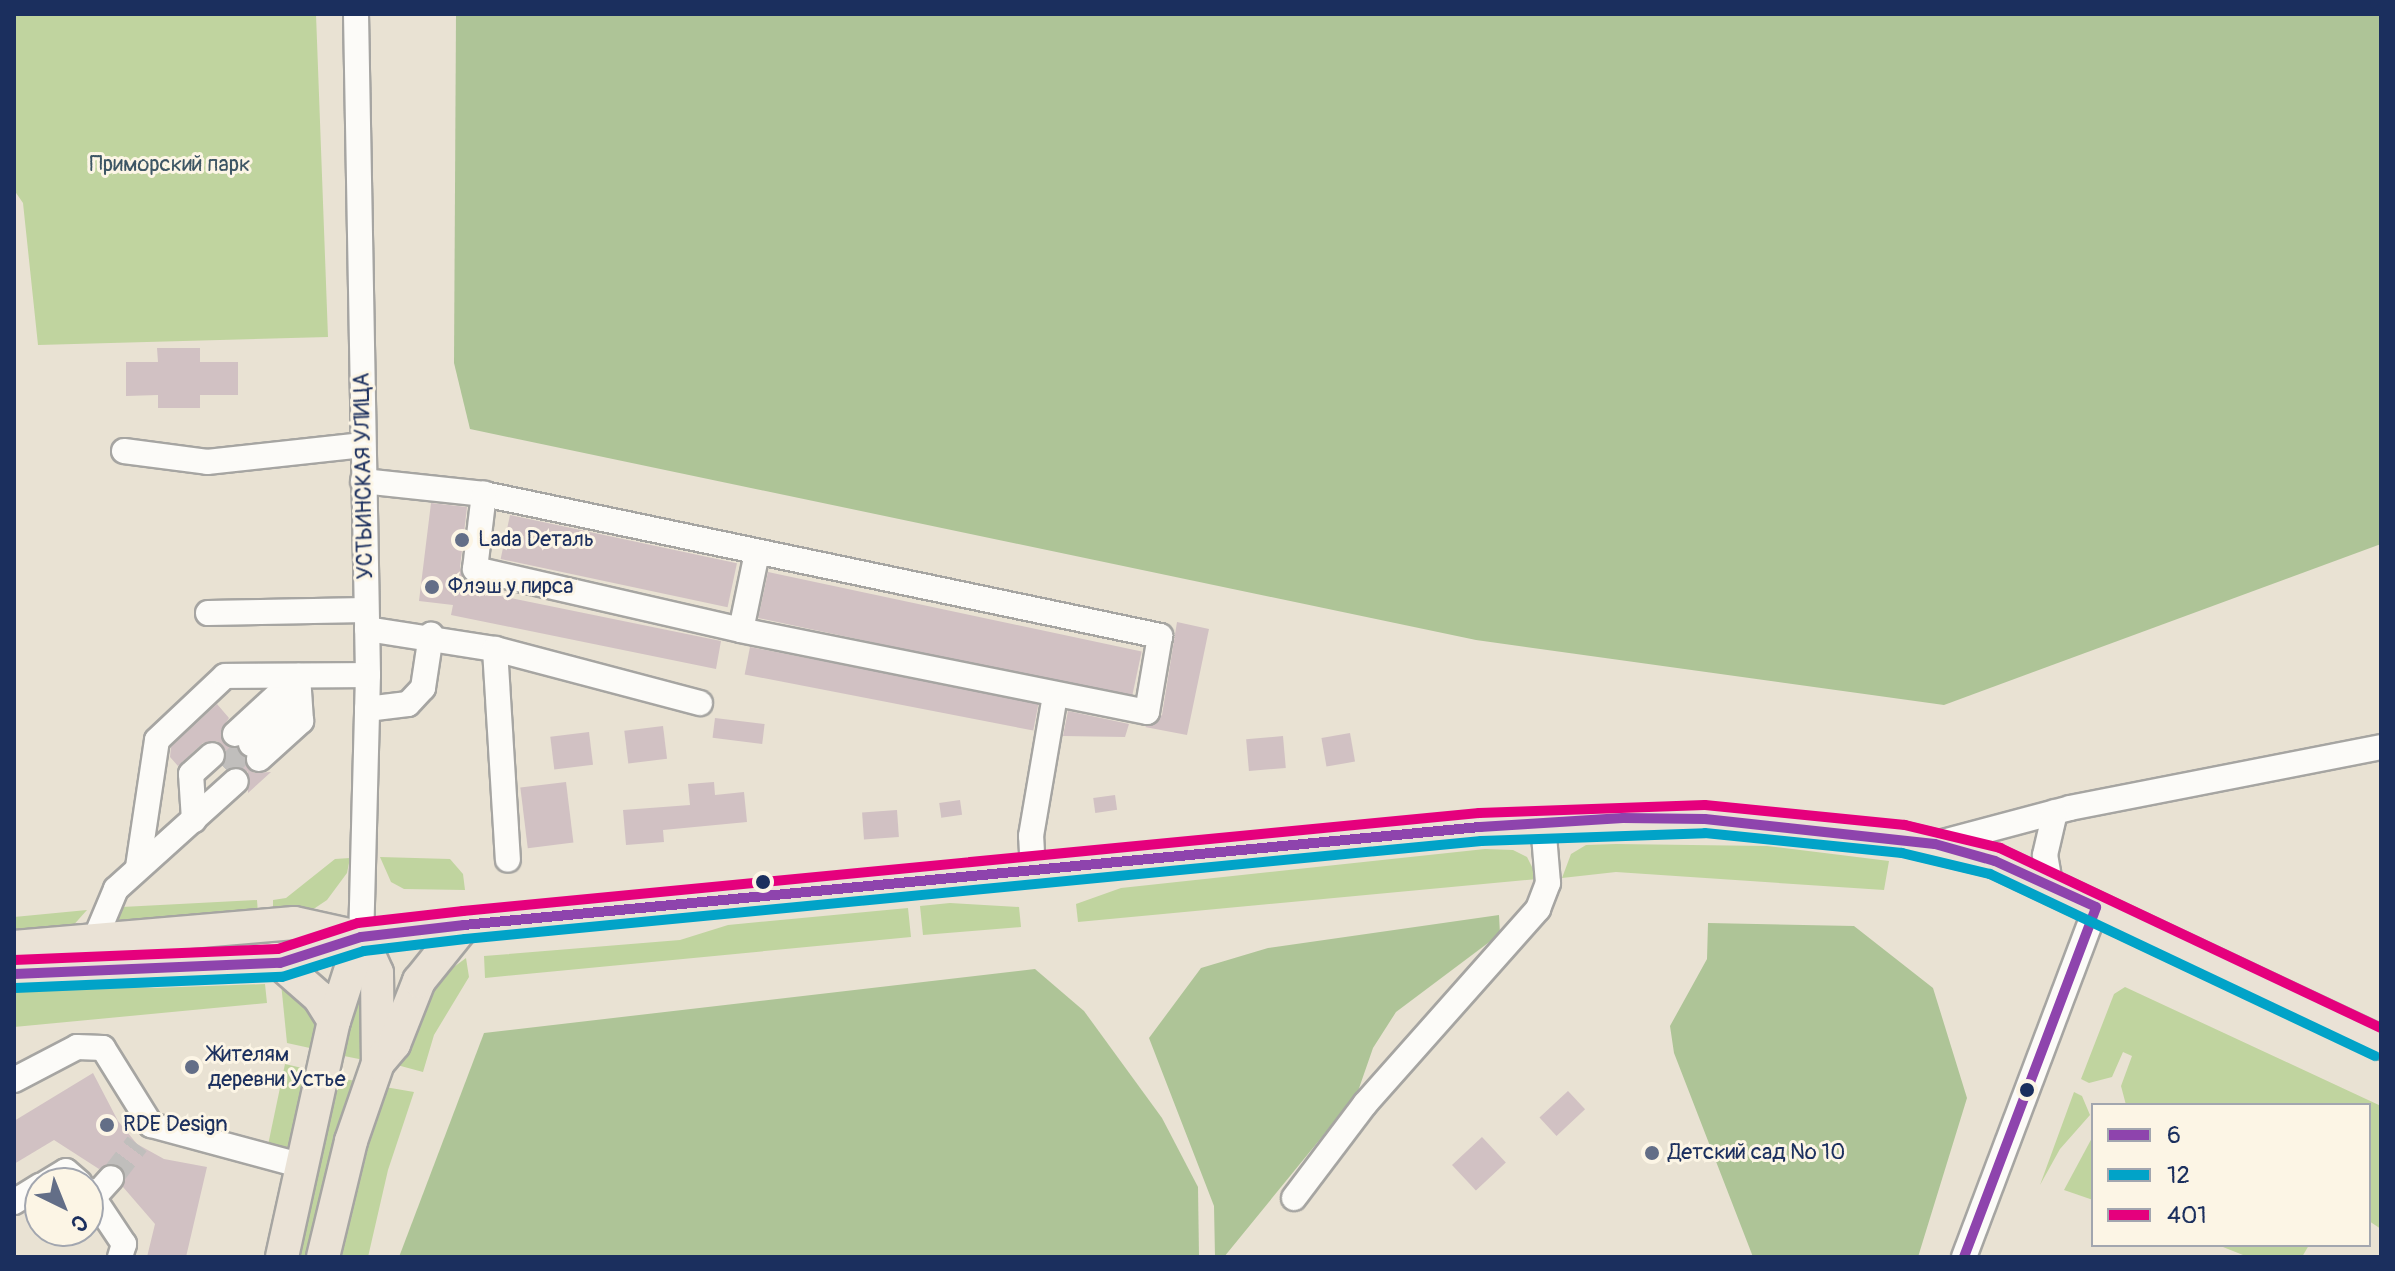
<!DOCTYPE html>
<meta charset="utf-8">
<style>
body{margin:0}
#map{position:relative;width:2395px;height:1271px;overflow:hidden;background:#e9e2d3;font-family:Pangolin,sans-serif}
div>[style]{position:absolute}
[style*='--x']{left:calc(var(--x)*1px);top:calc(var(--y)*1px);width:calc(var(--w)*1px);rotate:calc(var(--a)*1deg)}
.green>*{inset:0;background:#c0d49f}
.forest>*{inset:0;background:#aec497}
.building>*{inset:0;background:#d1c1c3;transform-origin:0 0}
.minor-tunnel>*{height:24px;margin-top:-12px;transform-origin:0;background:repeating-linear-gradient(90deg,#c0bebc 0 24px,transparent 0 36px)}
.roads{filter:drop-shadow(2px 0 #a6a5a2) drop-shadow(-2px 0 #a6a5a2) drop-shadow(0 2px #a6a5a2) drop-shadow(0 -2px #a6a5a2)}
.minor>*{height:24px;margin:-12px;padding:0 12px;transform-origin:12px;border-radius:12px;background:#fcfbf8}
.major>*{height:32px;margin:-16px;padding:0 16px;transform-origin:16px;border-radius:16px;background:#eae2d6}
.bus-1>*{height:10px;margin:-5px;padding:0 5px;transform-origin:5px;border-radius:5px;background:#8e44ad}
.bus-2>*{height:10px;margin:-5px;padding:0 5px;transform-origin:5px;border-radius:5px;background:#01a3c8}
.bus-3>*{height:10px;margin:-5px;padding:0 5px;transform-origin:5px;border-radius:5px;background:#e5007d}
.dots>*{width:22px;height:22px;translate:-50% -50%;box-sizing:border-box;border:4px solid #fcf5e5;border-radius:50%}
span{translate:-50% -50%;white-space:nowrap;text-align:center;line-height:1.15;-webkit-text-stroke:6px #fcf5e5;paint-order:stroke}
.park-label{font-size:22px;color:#3c5564}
.street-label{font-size:22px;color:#1b2f5e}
.poi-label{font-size:22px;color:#1b2f5e}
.left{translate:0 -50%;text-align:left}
.frame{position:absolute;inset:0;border:16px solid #1b2f5e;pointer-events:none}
.legend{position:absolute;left:2091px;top:1103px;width:280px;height:144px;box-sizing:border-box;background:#fcf5e5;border:2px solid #a2a6af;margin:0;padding:10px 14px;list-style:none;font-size:24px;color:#1b2f5e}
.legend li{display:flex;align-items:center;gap:16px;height:40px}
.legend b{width:40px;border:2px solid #a2a6af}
.north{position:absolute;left:24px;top:1167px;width:80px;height:80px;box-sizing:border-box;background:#fcf5e5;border:2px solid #a2a6af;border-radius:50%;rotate:137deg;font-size:22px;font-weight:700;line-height:32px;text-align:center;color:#1b2f5e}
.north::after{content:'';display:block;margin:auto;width:28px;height:36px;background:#636e87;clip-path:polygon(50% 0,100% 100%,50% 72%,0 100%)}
</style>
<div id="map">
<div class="green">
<i style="clip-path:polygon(14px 14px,316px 14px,328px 337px,38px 345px,23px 203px,14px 190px)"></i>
<i style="clip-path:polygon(1616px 844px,1767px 846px,1889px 861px,1884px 890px,1616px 872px,1562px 878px,1571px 854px,1586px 845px)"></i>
<i style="clip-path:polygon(1485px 849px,1513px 850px,1527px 857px,1538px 879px,1078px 922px,1076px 904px,1121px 888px)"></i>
<i style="clip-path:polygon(380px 857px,450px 859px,463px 874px,465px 890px,404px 889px,391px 882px)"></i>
<i style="clip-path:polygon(350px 858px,347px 873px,327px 900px,312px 910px,273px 913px,273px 900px,286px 898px,335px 859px)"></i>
<i style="clip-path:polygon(257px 900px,258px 914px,111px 926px,109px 920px,122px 907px)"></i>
<i style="clip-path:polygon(950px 903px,1019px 907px,1021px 927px,923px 935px,920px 906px)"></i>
<i style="clip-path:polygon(908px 908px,911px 937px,485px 978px,484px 956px,680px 940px,728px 925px)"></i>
<i style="clip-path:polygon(87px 910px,70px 929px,14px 934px,14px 917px)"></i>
<i style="clip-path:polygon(466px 958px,469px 977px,434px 1035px,423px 1072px,397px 1065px,431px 984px)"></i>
<i style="clip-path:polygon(362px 969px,364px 1060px,344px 1056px)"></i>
<i style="clip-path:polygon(62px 983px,154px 988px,265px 984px,267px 1003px,14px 1027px,14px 988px)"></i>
<i style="clip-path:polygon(281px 983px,319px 1016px,319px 1050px,287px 1043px)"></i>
<i style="clip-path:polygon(2125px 987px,2381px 1106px,2381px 1229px,2369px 1221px,2369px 1105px,2126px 1105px,2121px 1086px,2132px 1056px,2123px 1052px,2112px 1077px,2089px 1083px,2081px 1079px,2114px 994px)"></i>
<i style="clip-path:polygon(285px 1064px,315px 1071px,299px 1139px,289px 1148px,268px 1145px)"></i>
<i style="clip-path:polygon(337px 1077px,355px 1081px,306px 1257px,295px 1257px)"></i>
<i style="clip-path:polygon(385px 1087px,414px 1092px,388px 1170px,368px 1257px,336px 1257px,362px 1146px)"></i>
<i style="clip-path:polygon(2074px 1092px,2082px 1096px,2090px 1115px,2060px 1149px,2040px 1185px)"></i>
<i style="clip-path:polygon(2093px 1136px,2093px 1200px,2064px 1190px)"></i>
<i style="clip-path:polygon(2218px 1245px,2309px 1245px,2302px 1257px,2248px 1257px)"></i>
</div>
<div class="forest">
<i style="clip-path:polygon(456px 14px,2381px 14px,2381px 544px,1944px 705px,1476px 640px,470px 429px,454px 363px)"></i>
<i style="clip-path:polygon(1499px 915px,1500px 934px,1396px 1012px,1373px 1048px,1357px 1094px,1224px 1257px,1215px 1257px,1214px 1206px,1149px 1038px,1201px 968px,1268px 948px)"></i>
<i style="clip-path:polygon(1708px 923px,1854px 926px,1933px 988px,1967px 1098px,1918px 1257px,1753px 1257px,1674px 1053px,1670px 1026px,1707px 959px)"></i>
<i style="clip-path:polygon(1035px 969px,1084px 1011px,1162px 1118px,1198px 1187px,1199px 1257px,399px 1257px,484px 1033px)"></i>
</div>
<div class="building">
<i style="clip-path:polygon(157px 348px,200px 348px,200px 362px,238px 362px,238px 395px,200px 395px,200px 408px,158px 408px,158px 395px,126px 396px,126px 362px,158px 362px)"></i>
<i style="clip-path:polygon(431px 503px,467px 507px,460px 567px,466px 589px,721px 641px,716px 669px,451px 615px,453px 605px,419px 601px)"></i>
<i style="left:510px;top:515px;width:232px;height:45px;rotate:12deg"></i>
<i style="left:768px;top:572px;width:382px;height:47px;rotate:12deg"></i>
<i style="clip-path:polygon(1177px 622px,1209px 629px,1187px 735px,1145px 727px,1162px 715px)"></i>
<i style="left:750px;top:647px;width:294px;height:28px;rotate:11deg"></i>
<i style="clip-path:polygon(217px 704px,229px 718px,221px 730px,224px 744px,237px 749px,254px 773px,271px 772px,248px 793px,248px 772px,240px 767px,226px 770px,226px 751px,217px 741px,203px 743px,178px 766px,170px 757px,171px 747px)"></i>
<i style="clip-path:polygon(1068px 711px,1129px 724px,1125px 737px,1063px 736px)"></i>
<i style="left:715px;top:718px;width:50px;height:20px;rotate:7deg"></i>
<i style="left:663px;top:726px;width:33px;height:39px;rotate:83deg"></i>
<i style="left:589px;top:732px;width:33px;height:39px;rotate:83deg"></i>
<i style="left:1350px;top:733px;width:29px;height:29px;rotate:80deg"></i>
<i style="left:1283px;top:736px;width:32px;height:37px;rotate:85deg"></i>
<i style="left:566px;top:782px;width:61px;height:46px;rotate:83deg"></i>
<i style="clip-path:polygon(714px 782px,715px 795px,744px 792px,747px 822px,663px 830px,664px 842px,626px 845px,623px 810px,690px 805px,688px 784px)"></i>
<i style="left:1115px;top:795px;width:15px;height:22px;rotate:82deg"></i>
<i style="left:960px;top:800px;width:15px;height:21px;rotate:82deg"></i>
<i style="left:897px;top:810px;width:27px;height:35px;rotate:86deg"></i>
<i style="clip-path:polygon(93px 1073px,118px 1121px,137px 1144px,164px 1159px,207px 1167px,186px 1257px,147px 1257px,155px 1224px,123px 1187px,125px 1174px,120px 1166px,107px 1164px,99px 1169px,54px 1140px,14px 1164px,14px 1121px)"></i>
<i style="left:1568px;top:1091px;width:25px;height:39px;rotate:47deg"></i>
<i style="left:1482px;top:1137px;width:35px;height:41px;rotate:47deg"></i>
</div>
<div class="minor-tunnel">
<i style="--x:225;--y:769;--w:31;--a:-45"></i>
<i style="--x:111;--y:1178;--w:43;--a:-52.6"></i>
</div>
<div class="roads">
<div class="minor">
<i style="--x:356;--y:14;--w:661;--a:88.96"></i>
<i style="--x:368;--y:675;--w:262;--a:91.5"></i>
<i style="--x:124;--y:451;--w:84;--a:7.5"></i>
<i style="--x:207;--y:462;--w:157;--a:-6.2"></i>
<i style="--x:363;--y:481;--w:122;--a:6.1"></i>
<i style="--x:484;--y:494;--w:691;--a:11.86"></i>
<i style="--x:1160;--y:636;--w:77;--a:99.7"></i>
<i style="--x:1147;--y:712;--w:414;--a:-168.6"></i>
<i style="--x:741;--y:630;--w:273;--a:-167.1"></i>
<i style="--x:475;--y:569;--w:76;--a:-83.2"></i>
<i style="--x:208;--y:613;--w:158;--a:-1.1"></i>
<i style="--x:367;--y:629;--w:130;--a:8.9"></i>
<i style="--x:495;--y:649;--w:212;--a:14.8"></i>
<i style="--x:741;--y:630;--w:79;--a:-78.3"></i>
<i style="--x:495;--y:649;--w:211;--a:86.5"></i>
<i style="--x:367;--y:709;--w:41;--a:-7"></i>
<i style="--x:408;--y:704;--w:22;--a:-47"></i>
<i style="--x:423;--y:688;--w:54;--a:-81.4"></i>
<i style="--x:235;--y:734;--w:86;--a:-42.6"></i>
<i style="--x:251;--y:744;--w:66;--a:-43.2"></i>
<i style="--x:259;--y:759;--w:57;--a:-42.1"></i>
<i style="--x:301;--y:721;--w:45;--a:-93.8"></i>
<i style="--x:194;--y:820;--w:46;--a:-93.7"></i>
<i style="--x:191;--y:774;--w:28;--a:-42"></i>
<i style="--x:1935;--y:844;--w:140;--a:-14.9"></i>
<i style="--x:2070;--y:808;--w:317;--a:-11.1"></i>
<i style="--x:138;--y:867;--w:128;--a:-81.5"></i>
<i style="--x:157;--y:740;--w:93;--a:-43.3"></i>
<i style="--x:225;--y:676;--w:143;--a:-0.4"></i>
<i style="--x:1033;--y:872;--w:36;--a:-93"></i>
<i style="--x:1031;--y:836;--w:142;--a:-80.3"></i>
<i style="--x:2050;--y:883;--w:28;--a:-100"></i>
<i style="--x:2045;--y:855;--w:44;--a:-76.9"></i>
<i style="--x:95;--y:939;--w:54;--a:-67.2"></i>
<i style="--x:116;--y:889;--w:161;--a:-42"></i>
<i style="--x:14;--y:1080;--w:71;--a:-27.6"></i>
<i style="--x:77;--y:1047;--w:26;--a:2"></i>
<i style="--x:103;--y:1048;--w:91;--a:58.1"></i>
<i style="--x:151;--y:1125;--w:157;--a:15.1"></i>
<i style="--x:46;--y:1183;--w:23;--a:-31"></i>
<i style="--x:66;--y:1171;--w:18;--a:41"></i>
<i style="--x:88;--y:1190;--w:65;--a:56.3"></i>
<i style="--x:124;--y:1244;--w:14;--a:107"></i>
<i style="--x:95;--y:1196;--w:24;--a:-48"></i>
<i style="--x:1294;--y:1198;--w:118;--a:-52.9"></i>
<i style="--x:1365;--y:1104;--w:261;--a:-48.4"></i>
<i style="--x:1538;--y:909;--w:28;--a:-69"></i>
<i style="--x:1548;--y:883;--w:60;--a:-94.8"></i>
<i style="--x:14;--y:1202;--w:31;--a:-32"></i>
<i style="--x:1964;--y:1257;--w:374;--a:-69.3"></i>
</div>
<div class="major">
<i style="--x:361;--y:937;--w:39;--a:66"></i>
<i style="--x:377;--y:973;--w:90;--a:89.4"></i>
<i style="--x:14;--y:947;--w:281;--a:-4.9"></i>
<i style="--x:294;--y:923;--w:66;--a:12.3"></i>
<i style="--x:280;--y:963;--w:52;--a:41.1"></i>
<i style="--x:319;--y:997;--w:28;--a:58"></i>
<i style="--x:14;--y:974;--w:266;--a:-2.4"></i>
<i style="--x:280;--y:963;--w:85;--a:-17.8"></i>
<i style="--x:361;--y:937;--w:104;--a:-6.6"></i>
<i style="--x:464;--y:925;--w:1021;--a:-5.51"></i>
<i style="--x:1480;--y:827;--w:225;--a:-2"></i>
<i style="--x:1705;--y:819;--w:200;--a:5.7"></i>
<i style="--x:1904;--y:839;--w:94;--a:13.6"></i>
<i style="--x:1995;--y:861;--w:427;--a:25.2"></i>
<i style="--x:282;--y:1257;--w:242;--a:-77.6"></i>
<i style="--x:334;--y:1021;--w:88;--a:-72.2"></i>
<i style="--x:323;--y:1257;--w:119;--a:-76.4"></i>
<i style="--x:351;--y:1141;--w:83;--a:-70.9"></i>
<i style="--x:378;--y:1063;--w:25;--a:-50"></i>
<i style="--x:394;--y:1044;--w:68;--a:-68.4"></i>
<i style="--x:419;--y:981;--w:72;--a:-51.2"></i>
</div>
</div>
<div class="bus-1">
<i style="--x:14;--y:974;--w:266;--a:-2.4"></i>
<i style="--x:280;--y:963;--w:85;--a:-17.8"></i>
<i style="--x:361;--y:937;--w:104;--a:-6.6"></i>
<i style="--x:464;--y:925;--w:1021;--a:-5.51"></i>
<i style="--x:1480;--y:827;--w:143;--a:-3.6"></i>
<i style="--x:1623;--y:818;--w:82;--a:0.7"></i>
<i style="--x:1705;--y:819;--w:231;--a:6.2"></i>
<i style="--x:1935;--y:844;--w:62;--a:15.8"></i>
<i style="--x:1995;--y:861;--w:111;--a:24.5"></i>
<i style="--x:1964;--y:1257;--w:374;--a:-69.3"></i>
</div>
<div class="bus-2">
<i style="--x:15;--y:988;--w:267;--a:-2.4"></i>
<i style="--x:282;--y:977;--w:86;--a:-17.6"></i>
<i style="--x:364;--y:951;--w:102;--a:-6.8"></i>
<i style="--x:465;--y:939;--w:1021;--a:-5.51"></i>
<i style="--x:1481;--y:841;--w:224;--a:-2"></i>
<i style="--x:1705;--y:833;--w:198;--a:5.8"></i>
<i style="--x:1902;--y:853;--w:90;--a:13.4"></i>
<i style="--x:1990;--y:874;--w:426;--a:25.3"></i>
</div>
<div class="bus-3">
<i style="--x:14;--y:960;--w:264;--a:-2.4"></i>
<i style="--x:278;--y:949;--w:84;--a:-18"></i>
<i style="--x:358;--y:923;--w:106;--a:-6.5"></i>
<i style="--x:463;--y:911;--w:1021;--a:-5.51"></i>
<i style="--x:1479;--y:813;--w:226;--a:-2"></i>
<i style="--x:1705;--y:805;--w:201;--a:5.7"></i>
<i style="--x:1905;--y:825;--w:98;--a:13.6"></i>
<i style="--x:2000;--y:848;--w:421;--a:25.3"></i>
</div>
<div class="dots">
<i style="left:462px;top:540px;background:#636e87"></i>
<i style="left:432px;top:587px;background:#636e87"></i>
<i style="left:763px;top:882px;background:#1b2f5e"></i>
<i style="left:192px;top:1067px;background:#636e87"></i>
<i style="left:2027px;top:1090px;background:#1b2f5e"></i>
<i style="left:107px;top:1125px;background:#636e87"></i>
<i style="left:1652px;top:1153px;background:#636e87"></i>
</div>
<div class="park-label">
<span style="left:170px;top:165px">Приморский парк</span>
</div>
<div class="street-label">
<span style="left:364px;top:476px;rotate:-91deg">УСТЬИНСКАЯ УЛИЦА</span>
</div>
<div class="poi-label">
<span class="left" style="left:478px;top:540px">Lada Dеталь</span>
<span class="left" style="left:448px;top:587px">Флэш у пирса</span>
<span class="left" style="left:208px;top:1067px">Жителям<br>деревни Устье</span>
<span class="left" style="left:123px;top:1125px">RDE Design</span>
<span class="left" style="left:1668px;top:1153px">Детский сад № 10</span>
</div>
<div class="frame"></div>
<ul class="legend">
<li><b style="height:10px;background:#8e44ad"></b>6</li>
<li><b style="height:10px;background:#01a3c8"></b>12</li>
<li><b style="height:10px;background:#e5007d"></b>401</li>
</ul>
<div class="north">С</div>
</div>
